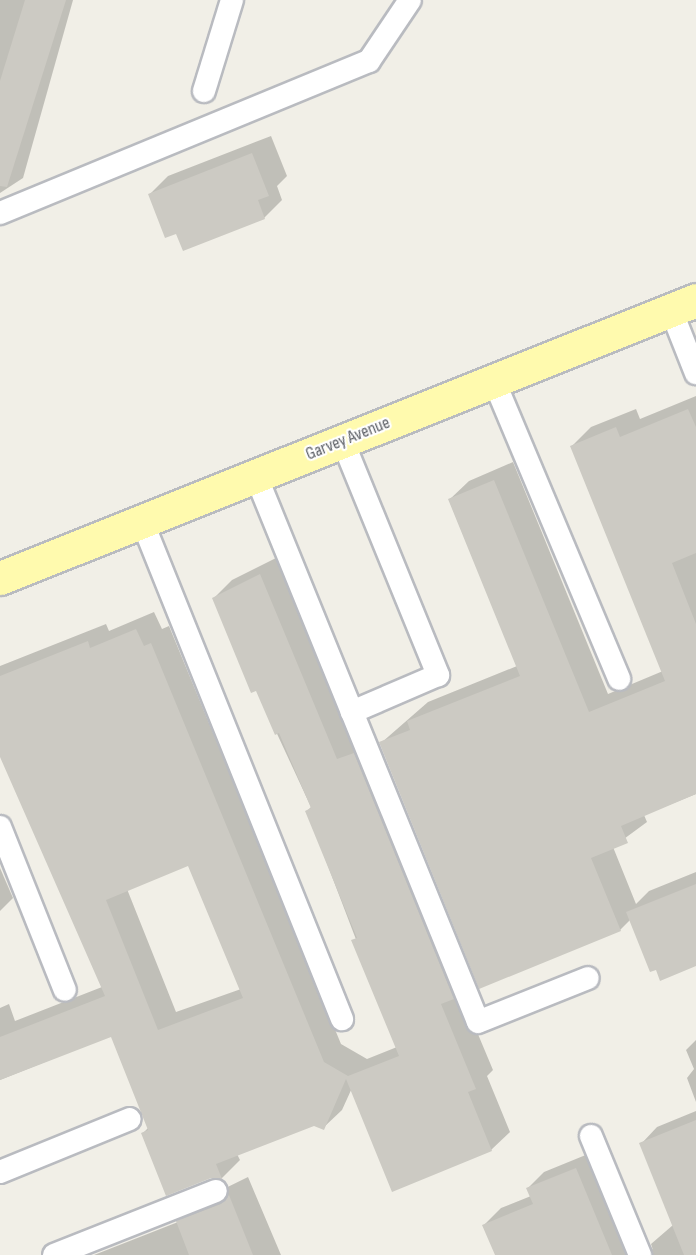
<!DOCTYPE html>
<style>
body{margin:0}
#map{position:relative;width:696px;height:1255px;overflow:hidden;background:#f1efe7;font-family:"Sofia Sans Condensed",sans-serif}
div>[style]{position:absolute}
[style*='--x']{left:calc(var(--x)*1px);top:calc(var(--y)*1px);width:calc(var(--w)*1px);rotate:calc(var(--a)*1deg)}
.shadow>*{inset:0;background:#0003}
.building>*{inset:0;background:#cccac3}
.roads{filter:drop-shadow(2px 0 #b9bbc0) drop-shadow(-2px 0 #b9bbc0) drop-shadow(0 2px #b9bbc0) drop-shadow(0 -2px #b9bbc0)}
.service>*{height:22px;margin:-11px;padding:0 11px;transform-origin:11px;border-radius:11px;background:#fff}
.primary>*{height:33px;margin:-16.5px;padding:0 16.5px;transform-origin:16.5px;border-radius:16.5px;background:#fffaae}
span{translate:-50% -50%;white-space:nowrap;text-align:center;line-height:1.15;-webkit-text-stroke:4.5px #fff;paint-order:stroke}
.street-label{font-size:18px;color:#5e6167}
</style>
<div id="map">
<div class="shadow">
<i style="clip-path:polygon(0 0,73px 0,23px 178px,0 193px)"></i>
<i style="clip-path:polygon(271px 136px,287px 176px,277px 186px,282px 200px,264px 218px,177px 232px,150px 194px,168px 176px)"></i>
<i style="clip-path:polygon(696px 396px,696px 794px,644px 815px,647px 822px,613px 847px,636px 904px,649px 891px,696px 872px,696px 965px,657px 968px,630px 920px,620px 930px,381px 743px,428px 702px,517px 666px,449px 500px,469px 481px,513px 462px,608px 694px,663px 671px,572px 446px,591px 427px,636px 409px,640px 419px)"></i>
<i style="clip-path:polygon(evenodd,278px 557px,493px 1070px,487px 1076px,510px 1132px,491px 1150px,352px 1088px,342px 1110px,323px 1128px,314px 1124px,237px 1154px,240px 1160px,222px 1178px,211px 1177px,143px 1133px,149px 1127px,112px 1035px,0 1080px,0 1008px,9px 1004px,15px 1021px,102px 987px,0 748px,0 666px,106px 624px,109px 631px,154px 612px,162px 629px,169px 626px,341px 1044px,367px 1059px,397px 1047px,307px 811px,311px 807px,214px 598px,232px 580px,278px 557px,189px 864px,241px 989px,176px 1012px,127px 889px,189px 864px)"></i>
<i style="clip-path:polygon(0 868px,13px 898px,0 911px)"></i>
<i style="clip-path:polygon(696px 1040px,696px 1102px,687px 1078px,694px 1069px,686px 1050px)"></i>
<i style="clip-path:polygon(696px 1111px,696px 1255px,496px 1255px,484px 1225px,501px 1208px,531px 1196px,528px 1188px,544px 1172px,593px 1152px,653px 1250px,651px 1244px,673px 1225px,641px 1144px,657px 1127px)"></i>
<i style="clip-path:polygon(248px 1177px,281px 1255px,94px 1255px,178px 1222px,197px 1202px)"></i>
</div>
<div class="building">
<i style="clip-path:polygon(25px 0,66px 0,7px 187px,0 186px,0 81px)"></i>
<i style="clip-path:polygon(252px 153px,269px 196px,258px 200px,265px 219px,183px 251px,176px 234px,165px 238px,148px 194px)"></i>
<i style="clip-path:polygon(688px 409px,696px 427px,696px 553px,672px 563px,696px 624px,696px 794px,621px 826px,628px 843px,591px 858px,621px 931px,479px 989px,379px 742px,410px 730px,407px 721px,520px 676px,448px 499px,494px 480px,589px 712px,665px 681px,570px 446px,616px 427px,620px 437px)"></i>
<i style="clip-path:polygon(evenodd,260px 574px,337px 759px,354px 753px,454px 999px,441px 1004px,476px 1089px,468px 1092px,492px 1151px,392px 1192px,346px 1079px,324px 1130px,314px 1126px,216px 1164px,222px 1179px,211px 1178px,166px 1196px,141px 1133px,148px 1130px,111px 1037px,0 1080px,0 1037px,105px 996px,0 757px,0 676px,88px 641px,90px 648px,136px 629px,144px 646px,151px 643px,324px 1062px,348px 1076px,399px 1056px,351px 940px,357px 938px,305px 811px,311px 808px,279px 733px,275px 735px,256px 691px,251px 693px,212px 598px,260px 574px,188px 866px,243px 998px,158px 1030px,106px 900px,188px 866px)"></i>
<i style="clip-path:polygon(696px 884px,696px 966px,660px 981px,656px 970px,650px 972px,626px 912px)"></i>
<i style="clip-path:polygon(696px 1120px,696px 1255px,684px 1255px,639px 1143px)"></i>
<i style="clip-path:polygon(576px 1168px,612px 1255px,495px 1255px,482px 1225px,533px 1204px,526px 1188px)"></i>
<i style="clip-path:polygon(229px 1195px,253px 1255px,189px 1255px,176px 1221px,221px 1204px)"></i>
</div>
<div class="roads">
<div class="service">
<i style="--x:204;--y:91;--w:95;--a:-72.9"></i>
<i style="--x:0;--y:213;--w:399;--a:-22.4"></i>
<i style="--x:369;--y:61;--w:73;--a:-56.1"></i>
<i style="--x:671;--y:310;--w:68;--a:68.4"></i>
<i style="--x:494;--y:381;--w:323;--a:67.2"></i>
<i style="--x:343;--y:442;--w:252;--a:67.8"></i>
<i style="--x:438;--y:675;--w:94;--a:156.7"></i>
<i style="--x:256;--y:476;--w:589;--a:67.87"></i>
<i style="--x:478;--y:1022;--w:118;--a:-21.8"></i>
<i style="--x:142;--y:521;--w:537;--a:68.12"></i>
<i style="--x:0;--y:827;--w:175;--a:68.3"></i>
<i style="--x:591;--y:1136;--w:129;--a:67.6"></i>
<i style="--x:0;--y:1172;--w:140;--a:-22.2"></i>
<i style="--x:54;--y:1255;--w:174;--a:-21.6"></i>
</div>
<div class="primary">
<i style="--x:0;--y:578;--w:749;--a:-21.77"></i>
</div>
</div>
<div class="street-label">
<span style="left:348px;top:439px;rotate:-22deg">Garvey Avenue</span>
</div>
</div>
